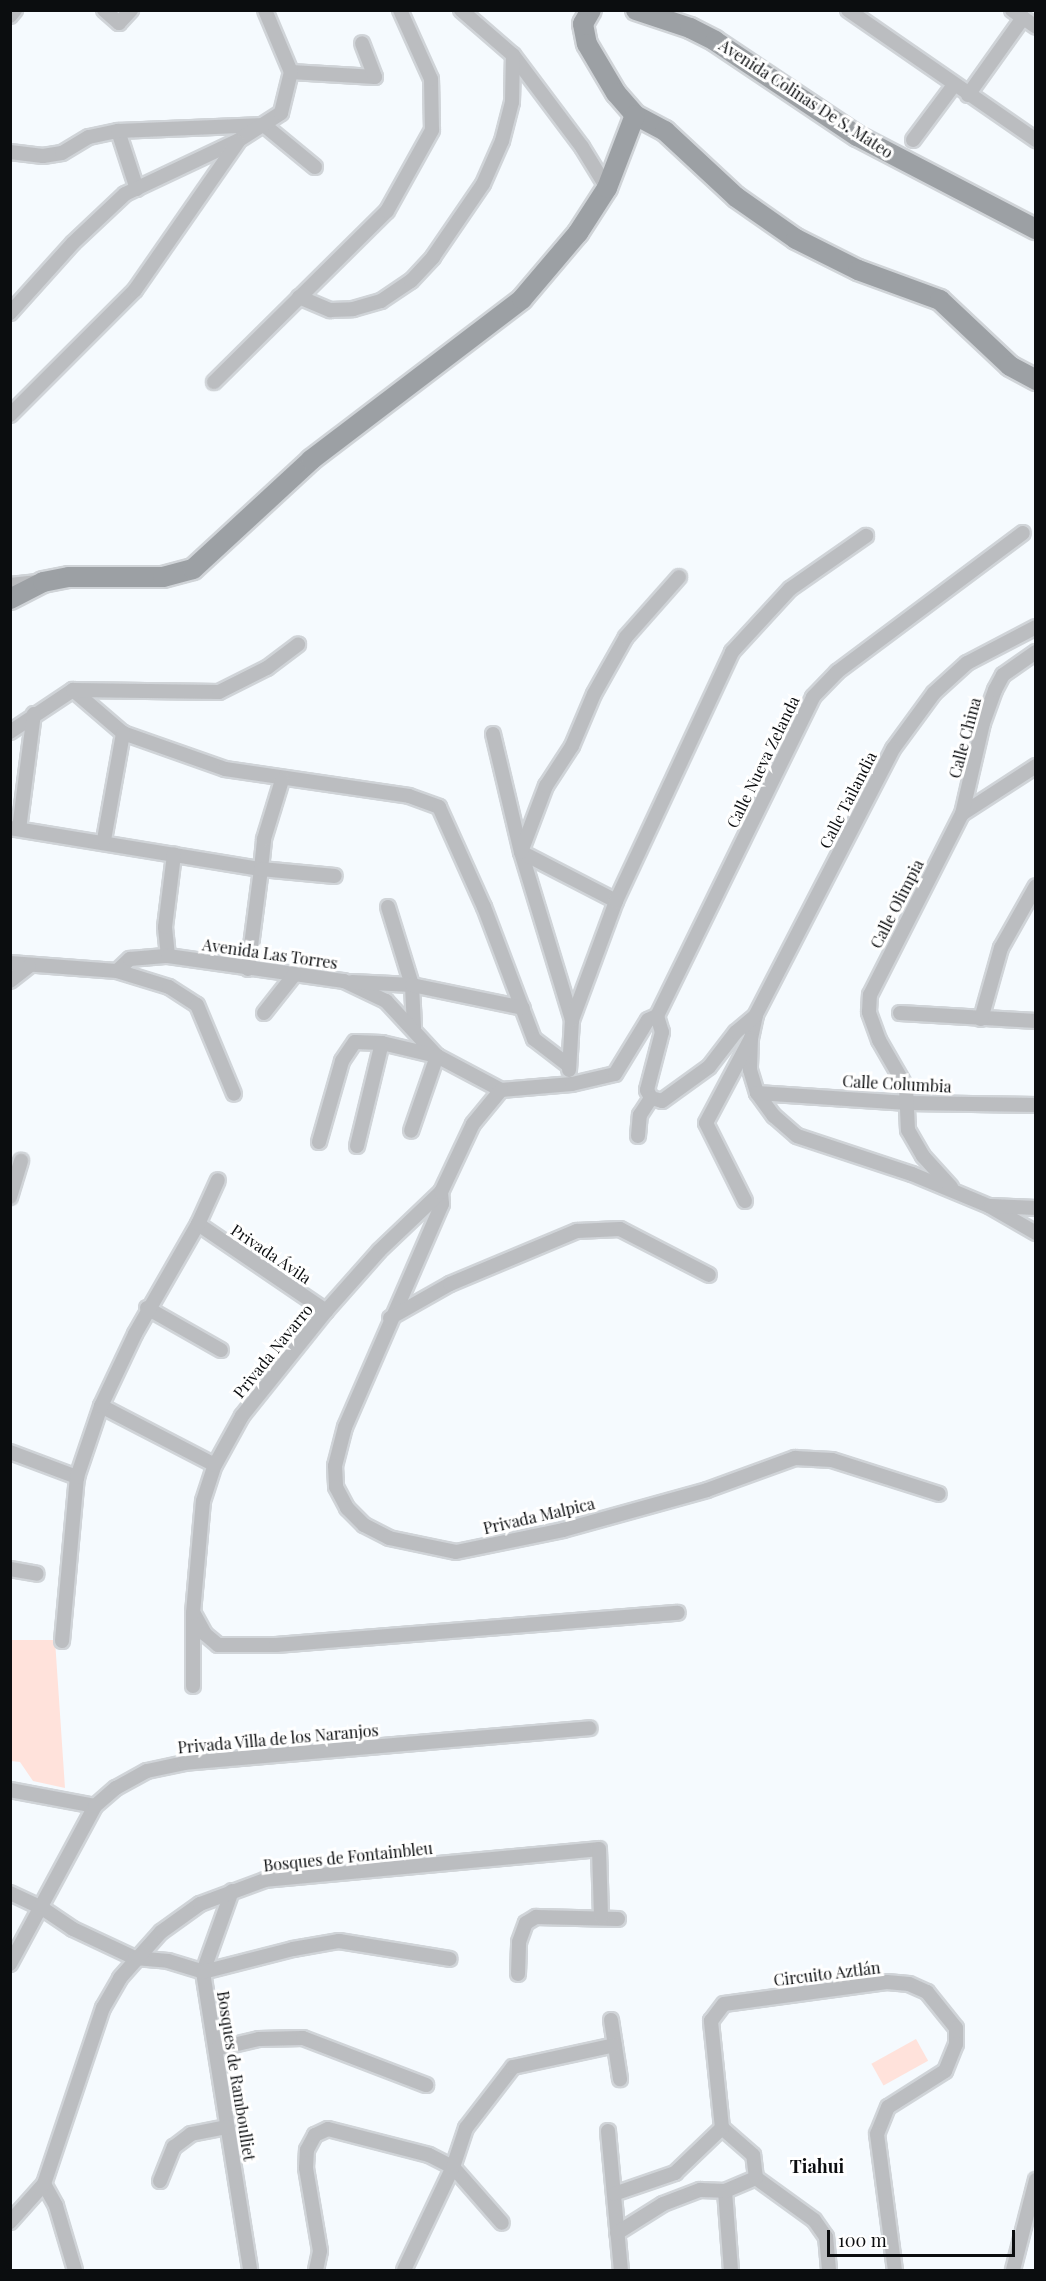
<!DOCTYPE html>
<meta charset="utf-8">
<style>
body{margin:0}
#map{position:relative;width:1046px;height:2281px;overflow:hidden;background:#f5fafe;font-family:"Playfair Display",serif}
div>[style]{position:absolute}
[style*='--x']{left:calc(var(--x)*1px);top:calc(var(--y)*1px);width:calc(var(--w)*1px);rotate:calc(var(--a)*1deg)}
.green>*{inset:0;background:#ffe2db;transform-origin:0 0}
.roads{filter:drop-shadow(2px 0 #d0d4d8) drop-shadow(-2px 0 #d0d4d8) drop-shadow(0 2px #d0d4d8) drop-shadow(0 -2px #d0d4d8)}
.street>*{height:14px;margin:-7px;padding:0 7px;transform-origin:7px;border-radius:7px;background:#bbbdc0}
.secondary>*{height:20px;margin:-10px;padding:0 10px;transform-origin:10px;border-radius:10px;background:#9ca0a4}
span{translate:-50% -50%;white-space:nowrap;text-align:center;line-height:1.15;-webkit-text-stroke:6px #fff;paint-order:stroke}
.street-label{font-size:16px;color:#0b0d0f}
.neighbourhood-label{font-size:18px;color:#0b0d0f;font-weight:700}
.frame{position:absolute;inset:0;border:12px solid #0b0d0f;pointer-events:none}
.scale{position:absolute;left:827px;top:2230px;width:188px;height:27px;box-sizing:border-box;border:3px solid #0b0d0f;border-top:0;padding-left:8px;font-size:18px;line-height:21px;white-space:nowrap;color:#0b0d0f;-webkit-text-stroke:4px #fff;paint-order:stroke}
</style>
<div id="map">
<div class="green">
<i style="clip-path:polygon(10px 1640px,55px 1640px,65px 1788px,33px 1781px,20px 1762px,11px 1761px)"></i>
<i style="left:916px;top:2039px;width:25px;height:51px;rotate:61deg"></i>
</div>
<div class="roads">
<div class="street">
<i style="--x:104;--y:10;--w:20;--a:41"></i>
<i style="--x:119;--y:23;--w:18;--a:-47"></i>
<i style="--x:461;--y:10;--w:69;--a:40.9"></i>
<i style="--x:513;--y:55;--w:115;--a:53.1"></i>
<i style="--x:582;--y:147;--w:48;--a:58.6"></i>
<i style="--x:848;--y:10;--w:229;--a:34.7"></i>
<i style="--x:1012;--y:10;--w:29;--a:35"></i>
<i style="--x:10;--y:16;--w:8;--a:-50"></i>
<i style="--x:291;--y:72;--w:84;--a:3.4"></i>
<i style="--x:375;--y:77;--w:36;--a:-111"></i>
<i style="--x:968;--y:95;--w:95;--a:-54.5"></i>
<i style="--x:118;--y:131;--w:61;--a:71.9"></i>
<i style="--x:913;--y:140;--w:69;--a:-53.3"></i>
<i style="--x:10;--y:152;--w:33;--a:7"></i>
<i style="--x:43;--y:156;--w:19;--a:-9"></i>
<i style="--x:62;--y:153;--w:31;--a:-31"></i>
<i style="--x:89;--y:137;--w:30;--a:-12"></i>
<i style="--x:118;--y:131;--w:146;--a:-2.4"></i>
<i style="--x:264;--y:125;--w:66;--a:39.5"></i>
<i style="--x:299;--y:297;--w:34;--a:23"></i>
<i style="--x:330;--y:310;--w:23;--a:-2"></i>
<i style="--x:353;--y:309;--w:29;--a:-16"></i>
<i style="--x:381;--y:301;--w:36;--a:-34"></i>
<i style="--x:411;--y:281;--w:33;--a:-47"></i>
<i style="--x:433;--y:257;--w:88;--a:-55.6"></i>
<i style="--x:483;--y:184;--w:47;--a:-66.2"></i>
<i style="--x:502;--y:141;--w:40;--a:-75.6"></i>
<i style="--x:512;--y:102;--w:47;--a:-88.8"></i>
<i style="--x:10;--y:313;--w:94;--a:-48"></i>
<i style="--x:73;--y:243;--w:71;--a:-43.3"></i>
<i style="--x:125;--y:194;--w:126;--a:-25.3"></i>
<i style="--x:239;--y:140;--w:50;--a:-32.7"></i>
<i style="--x:281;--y:113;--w:42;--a:-76.3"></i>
<i style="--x:291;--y:72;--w:67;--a:-112.8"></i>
<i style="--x:214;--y:382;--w:243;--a:-44.7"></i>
<i style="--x:387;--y:211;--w:93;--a:-60.9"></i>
<i style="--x:432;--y:130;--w:51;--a:-91.1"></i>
<i style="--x:431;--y:79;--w:76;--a:-114.2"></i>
<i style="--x:10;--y:415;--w:177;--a:-45"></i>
<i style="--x:135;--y:290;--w:180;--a:-55.2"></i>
<i style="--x:10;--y:585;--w:28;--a:-6"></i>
<i style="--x:1036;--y:627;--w:78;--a:152.4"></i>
<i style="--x:967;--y:663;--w:45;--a:137.7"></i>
<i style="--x:934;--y:693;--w:69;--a:126.2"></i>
<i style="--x:893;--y:749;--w:299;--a:117.3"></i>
<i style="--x:756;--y:1015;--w:24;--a:102"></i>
<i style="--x:751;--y:1038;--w:32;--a:92"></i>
<i style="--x:750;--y:1070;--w:24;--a:73"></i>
<i style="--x:757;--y:1093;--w:29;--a:54"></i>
<i style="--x:774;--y:1116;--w:30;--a:41"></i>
<i style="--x:797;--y:1136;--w:121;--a:18.3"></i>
<i style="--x:912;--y:1174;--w:83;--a:22.6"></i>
<i style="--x:989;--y:1206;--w:54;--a:29.9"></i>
<i style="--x:73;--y:690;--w:66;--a:40.7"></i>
<i style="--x:123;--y:733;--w:108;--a:19.4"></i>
<i style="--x:225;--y:769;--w:186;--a:8.3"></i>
<i style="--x:409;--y:796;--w:32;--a:20"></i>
<i style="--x:439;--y:807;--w:110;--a:65.8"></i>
<i style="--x:484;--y:907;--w:141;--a:69.3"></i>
<i style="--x:534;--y:1039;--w:43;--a:37.4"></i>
<i style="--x:10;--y:732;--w:76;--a:-33.7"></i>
<i style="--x:73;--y:690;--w:146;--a:0.8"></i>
<i style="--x:219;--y:692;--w:54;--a:-26.6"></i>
<i style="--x:267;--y:668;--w:39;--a:-37"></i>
<i style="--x:493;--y:734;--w:121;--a:76.7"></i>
<i style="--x:521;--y:852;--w:176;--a:73.1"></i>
<i style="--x:572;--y:1020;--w:50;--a:93.4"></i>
<i style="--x:962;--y:814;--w:88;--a:-33"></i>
<i style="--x:10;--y:828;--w:254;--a:9.3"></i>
<i style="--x:261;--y:869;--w:30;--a:-84"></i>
<i style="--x:264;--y:839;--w:62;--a:-73"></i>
<i style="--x:19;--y:829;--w:116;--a:-82.6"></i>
<i style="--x:104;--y:840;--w:109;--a:-79.9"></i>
<i style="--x:616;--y:901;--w:107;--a:-152.7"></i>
<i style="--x:521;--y:852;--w:71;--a:-69.3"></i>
<i style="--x:546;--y:786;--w:48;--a:-57"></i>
<i style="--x:572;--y:746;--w:56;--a:-67.1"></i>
<i style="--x:594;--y:694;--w:65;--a:-60.7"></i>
<i style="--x:626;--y:637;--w:80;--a:-48.5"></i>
<i style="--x:388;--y:907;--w:82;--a:72.9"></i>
<i style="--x:412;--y:985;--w:43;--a:87.3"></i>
<i style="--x:168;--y:956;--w:29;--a:-96"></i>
<i style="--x:165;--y:927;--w:73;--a:-82.9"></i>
<i style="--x:10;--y:963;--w:107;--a:4.3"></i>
<i style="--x:117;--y:971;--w:54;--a:17.1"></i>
<i style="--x:169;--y:987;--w:33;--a:33"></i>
<i style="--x:197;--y:1005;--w:96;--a:67.4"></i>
<i style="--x:248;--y:969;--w:101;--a:-82.6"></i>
<i style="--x:261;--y:869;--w:74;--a:5.4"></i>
<i style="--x:117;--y:971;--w:18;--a:-43"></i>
<i style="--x:130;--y:959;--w:38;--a:-5"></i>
<i style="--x:168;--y:956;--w:178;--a:8.1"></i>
<i style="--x:344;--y:981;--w:47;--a:25.5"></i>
<i style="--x:386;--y:1001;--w:75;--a:47.2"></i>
<i style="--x:437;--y:1056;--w:72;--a:28"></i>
<i style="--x:501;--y:1090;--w:71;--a:-4.8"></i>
<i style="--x:572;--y:1084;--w:44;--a:-13.1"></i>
<i style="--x:615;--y:1074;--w:63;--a:-58.6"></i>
<i style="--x:648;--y:1020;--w:10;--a:-24"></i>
<i style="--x:10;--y:981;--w:24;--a:-38"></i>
<i style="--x:352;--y:982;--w:60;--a:2.9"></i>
<i style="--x:412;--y:985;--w:113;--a:11.7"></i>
<i style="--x:264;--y:1013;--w:48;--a:-51.7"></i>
<i style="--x:900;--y:1013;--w:136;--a:3.4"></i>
<i style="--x:657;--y:1016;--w:355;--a:-63.9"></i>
<i style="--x:813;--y:697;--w:35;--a:-46"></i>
<i style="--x:837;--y:672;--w:232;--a:-36.8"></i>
<i style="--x:657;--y:1016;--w:17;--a:73"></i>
<i style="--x:662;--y:1032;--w:60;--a:104.5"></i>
<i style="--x:647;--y:1090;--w:9;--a:63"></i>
<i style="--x:651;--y:1098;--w:11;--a:15"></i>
<i style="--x:662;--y:1101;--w:58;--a:-35.9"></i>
<i style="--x:709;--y:1067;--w:44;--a:-52.4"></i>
<i style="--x:736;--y:1032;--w:26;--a:-40"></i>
<i style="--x:981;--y:1019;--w:74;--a:-74.3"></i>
<i style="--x:1001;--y:948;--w:71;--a:-60.6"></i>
<i style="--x:572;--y:1020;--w:127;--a:-69.7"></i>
<i style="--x:616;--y:901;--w:275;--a:-65"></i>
<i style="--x:732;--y:652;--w:86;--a:-47.4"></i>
<i style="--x:790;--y:589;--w:93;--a:-34.9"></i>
<i style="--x:757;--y:1093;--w:151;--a:3.8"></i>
<i style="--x:908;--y:1103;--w:128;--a:0.9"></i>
<i style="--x:638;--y:1136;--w:21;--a:-85"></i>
<i style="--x:640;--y:1115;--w:20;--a:-57"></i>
<i style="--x:319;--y:1142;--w:84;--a:-74.1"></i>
<i style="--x:342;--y:1061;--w:23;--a:-56"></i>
<i style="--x:355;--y:1042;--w:27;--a:2"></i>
<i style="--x:382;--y:1043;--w:57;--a:13.3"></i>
<i style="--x:437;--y:1056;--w:79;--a:109.1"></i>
<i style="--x:357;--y:1146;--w:106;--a:-76.4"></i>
<i style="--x:951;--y:1187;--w:42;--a:-132.1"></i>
<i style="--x:923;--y:1156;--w:30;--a:-120"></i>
<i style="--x:908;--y:1130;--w:43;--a:-92.7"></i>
<i style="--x:906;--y:1087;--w:54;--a:-119.9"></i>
<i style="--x:879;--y:1040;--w:30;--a:-110"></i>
<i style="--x:869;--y:1012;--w:17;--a:-87"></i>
<i style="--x:870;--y:995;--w:203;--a:-63.1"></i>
<i style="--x:962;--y:814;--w:93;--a:-77"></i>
<i style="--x:983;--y:723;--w:35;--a:-70"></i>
<i style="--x:995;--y:690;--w:17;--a:-62"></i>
<i style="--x:1003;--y:675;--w:40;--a:-34.9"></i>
<i style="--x:441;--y:1192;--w:12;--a:85"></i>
<i style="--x:442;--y:1204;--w:243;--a:113.5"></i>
<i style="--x:345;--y:1427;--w:40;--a:104.4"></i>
<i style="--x:335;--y:1466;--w:21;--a:87"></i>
<i style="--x:336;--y:1487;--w:24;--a:62"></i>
<i style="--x:347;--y:1508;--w:24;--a:45"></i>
<i style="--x:364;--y:1525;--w:28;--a:27"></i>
<i style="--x:389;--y:1538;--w:68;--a:11.8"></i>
<i style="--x:456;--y:1552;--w:109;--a:-11.6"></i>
<i style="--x:563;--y:1530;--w:149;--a:-15.5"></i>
<i style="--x:707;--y:1490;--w:94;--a:-20"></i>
<i style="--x:795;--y:1458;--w:37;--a:3"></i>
<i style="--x:832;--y:1460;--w:112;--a:17.6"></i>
<i style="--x:10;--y:1197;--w:38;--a:-73"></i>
<i style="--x:745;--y:1201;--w:87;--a:-116.6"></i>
<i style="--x:706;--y:1123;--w:94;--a:-62.1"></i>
<i style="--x:991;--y:1206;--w:45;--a:2.5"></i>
<i style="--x:198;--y:1224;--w:155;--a:34.2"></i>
<i style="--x:147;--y:1308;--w:85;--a:29.6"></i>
<i style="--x:390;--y:1318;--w:69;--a:-29.5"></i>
<i style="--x:450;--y:1284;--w:138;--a:-22.7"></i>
<i style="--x:577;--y:1231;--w:43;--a:-2.7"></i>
<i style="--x:620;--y:1229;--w:100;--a:27.3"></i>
<i style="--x:101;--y:1406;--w:128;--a:27.4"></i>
<i style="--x:10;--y:1452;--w:72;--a:20.5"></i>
<i style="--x:10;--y:1569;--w:27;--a:10"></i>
<i style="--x:194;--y:1614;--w:23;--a:61"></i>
<i style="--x:205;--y:1634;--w:17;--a:40"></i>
<i style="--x:218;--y:1645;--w:58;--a:0"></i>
<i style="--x:276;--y:1645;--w:403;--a:-4.6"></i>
<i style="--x:62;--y:1641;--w:165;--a:-84.8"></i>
<i style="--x:77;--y:1477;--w:75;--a:-71.3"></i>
<i style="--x:101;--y:1406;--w:80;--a:-64.7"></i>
<i style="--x:135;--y:1334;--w:127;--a:-60.2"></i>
<i style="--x:198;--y:1224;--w:48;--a:-65.6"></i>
<i style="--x:193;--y:1686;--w:73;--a:-90"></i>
<i style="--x:193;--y:1613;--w:112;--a:-84.9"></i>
<i style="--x:203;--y:1501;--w:38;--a:-72"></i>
<i style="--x:215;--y:1465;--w:56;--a:-61.1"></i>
<i style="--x:242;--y:1416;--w:134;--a:-51.3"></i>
<i style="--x:326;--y:1311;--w:80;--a:-48.5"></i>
<i style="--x:379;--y:1251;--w:86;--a:-43.6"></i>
<i style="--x:441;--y:1192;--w:75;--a:-64.8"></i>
<i style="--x:473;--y:1124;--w:44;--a:-50.5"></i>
<i style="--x:10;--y:1790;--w:86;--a:10.7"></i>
<i style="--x:232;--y:1891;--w:86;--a:109.7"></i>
<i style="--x:203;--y:1972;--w:302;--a:81"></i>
<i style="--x:10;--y:1893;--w:35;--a:25"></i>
<i style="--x:42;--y:1908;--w:37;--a:34"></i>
<i style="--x:73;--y:1929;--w:68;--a:25.1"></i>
<i style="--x:135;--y:1958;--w:33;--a:5"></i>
<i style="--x:168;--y:1961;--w:37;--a:17"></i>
<i style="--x:10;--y:1964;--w:179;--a:-61.7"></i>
<i style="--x:95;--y:1806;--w:28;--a:-41"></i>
<i style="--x:116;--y:1788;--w:35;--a:-29"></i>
<i style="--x:147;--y:1771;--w:38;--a:-12"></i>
<i style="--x:184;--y:1763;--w:407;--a:-4.9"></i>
<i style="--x:203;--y:1972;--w:93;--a:-14.3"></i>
<i style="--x:293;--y:1949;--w:47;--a:-9.9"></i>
<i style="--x:339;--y:1941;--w:112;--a:9.2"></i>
<i style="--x:518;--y:1974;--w:32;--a:-88"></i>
<i style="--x:519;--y:1942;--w:20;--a:-70"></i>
<i style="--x:526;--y:1923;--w:12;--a:-31"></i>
<i style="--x:536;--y:1917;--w:82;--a:1.4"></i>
<i style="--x:611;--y:2020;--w:60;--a:81.3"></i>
<i style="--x:216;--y:2049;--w:44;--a:-13.1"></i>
<i style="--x:259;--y:2039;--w:44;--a:-1.3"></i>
<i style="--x:303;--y:2038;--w:132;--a:20.9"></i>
<i style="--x:608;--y:2131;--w:140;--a:84.7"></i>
<i style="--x:160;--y:2181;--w:37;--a:-68"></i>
<i style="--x:174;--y:2147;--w:21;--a:-37"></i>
<i style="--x:191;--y:2134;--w:37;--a:-11"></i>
<i style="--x:44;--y:2184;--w:25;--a:61"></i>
<i style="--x:56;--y:2206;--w:67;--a:73.5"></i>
<i style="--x:725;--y:2191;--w:79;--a:85.7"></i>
<i style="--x:614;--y:2194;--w:65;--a:-19"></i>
<i style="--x:675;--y:2173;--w:65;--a:-43.8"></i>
<i style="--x:10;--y:2222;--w:51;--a:-48.2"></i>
<i style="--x:44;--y:2184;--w:186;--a:-71.5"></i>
<i style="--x:103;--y:2008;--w:34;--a:-60"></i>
<i style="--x:120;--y:1978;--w:62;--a:-48.3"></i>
<i style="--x:161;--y:1932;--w:48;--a:-35.7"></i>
<i style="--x:200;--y:1904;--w:69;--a:-20.3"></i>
<i style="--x:265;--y:1880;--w:335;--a:-5.3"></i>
<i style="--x:599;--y:1849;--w:68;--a:88.3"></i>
<i style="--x:617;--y:2233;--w:54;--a:-32.2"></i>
<i style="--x:663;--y:2204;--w:40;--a:-21"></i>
<i style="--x:700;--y:2190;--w:25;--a:2"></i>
<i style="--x:725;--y:2191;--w:34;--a:-23"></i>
<i style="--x:316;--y:2270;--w:19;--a:-78"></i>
<i style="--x:320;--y:2251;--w:84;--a:-99.6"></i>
<i style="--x:306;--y:2168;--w:18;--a:-87"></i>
<i style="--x:307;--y:2150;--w:17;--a:-62"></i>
<i style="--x:315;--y:2135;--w:14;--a:-25"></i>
<i style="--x:328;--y:2129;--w:104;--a:14.4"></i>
<i style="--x:429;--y:2155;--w:27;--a:27"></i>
<i style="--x:453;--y:2167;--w:74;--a:48.8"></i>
<i style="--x:404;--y:2270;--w:114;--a:-64.6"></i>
<i style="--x:453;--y:2167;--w:41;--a:-71.6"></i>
<i style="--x:466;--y:2128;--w:77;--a:-52.4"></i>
<i style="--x:513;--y:2067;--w:104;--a:-12.2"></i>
<i style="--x:829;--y:2270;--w:33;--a:-95"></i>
<i style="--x:826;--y:2237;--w:21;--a:-125"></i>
<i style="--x:814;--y:2220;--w:72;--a:-144.1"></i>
<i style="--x:756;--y:2178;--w:23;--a:-97"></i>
<i style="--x:753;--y:2155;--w:41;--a:-138.9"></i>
<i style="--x:722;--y:2128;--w:108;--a:-95.9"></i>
<i style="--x:711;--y:2021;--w:21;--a:-53"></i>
<i style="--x:724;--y:2004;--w:164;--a:-7.7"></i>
<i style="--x:887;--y:1982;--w:22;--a:5"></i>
<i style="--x:909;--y:1984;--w:20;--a:24"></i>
<i style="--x:927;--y:1992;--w:46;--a:51.1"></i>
<i style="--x:956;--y:2028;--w:16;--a:90"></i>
<i style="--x:956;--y:2044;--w:29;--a:112"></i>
<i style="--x:945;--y:2071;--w:67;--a:147.7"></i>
<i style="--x:888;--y:2107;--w:29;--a:112"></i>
<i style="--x:877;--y:2134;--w:137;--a:82.5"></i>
<i style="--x:1013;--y:2270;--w:93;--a:-75.7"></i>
</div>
<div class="secondary">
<i style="--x:591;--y:10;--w:16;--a:120"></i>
<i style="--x:583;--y:24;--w:20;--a:79"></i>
<i style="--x:587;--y:44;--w:57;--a:59.4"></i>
<i style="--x:616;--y:93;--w:29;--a:49"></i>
<i style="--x:635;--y:115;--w:34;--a:28"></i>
<i style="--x:665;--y:131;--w:97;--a:42.9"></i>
<i style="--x:736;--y:197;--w:73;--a:35"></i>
<i style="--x:796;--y:239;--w:69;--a:26.6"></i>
<i style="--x:858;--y:270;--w:87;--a:20.1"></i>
<i style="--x:940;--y:300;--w:96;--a:43.3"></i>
<i style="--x:1010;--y:366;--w:30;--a:28"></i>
<i style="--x:636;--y:10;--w:57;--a:18.4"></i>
<i style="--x:690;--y:28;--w:28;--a:27"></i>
<i style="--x:715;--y:41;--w:171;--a:33.8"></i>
<i style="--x:857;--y:136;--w:202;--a:27.5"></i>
<i style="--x:10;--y:599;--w:37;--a:-27"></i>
<i style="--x:43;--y:582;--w:26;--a:-11"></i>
<i style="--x:69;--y:577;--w:94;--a:0"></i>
<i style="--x:163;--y:577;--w:31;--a:-15"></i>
<i style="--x:193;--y:569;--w:161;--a:-42.7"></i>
<i style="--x:311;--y:460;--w:265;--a:-37.3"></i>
<i style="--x:522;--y:299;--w:87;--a:-49.7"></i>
<i style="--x:578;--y:233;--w:54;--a:-57.2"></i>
<i style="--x:607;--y:188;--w:78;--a:-69"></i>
</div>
</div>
<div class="street-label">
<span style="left:806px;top:99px;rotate:33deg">Avenida Colinas De S. Mateo</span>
<span style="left:965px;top:738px;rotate:-75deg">Calle China</span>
<span style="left:763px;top:762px;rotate:-64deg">Calle Nueva Zelanda</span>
<span style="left:848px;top:800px;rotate:-63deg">Calle Tailandia</span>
<span style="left:897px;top:904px;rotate:-63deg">Calle Olimpia</span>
<span style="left:270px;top:954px;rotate:8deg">Avenida Las Torres</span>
<span style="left:897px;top:1084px;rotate:3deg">Calle Columbia</span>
<span style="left:271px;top:1254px;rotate:34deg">Privada Ávila</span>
<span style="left:273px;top:1351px;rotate:-51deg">Privada Navarro</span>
<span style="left:539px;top:1516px;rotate:-13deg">Privada Malpica</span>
<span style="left:278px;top:1739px;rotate:-5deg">Privada Villa de los Naranjos</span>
<span style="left:348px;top:1857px;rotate:-6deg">Bosques de Fontainbleu</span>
<span style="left:827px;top:1974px;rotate:-7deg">Circuito Aztlán</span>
<span style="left:236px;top:2076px;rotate:81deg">Bosques de Ramboulliet</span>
</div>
<div class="neighbourhood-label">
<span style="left:817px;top:2166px">Tiahui</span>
</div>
<div class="frame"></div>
<div class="scale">100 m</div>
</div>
